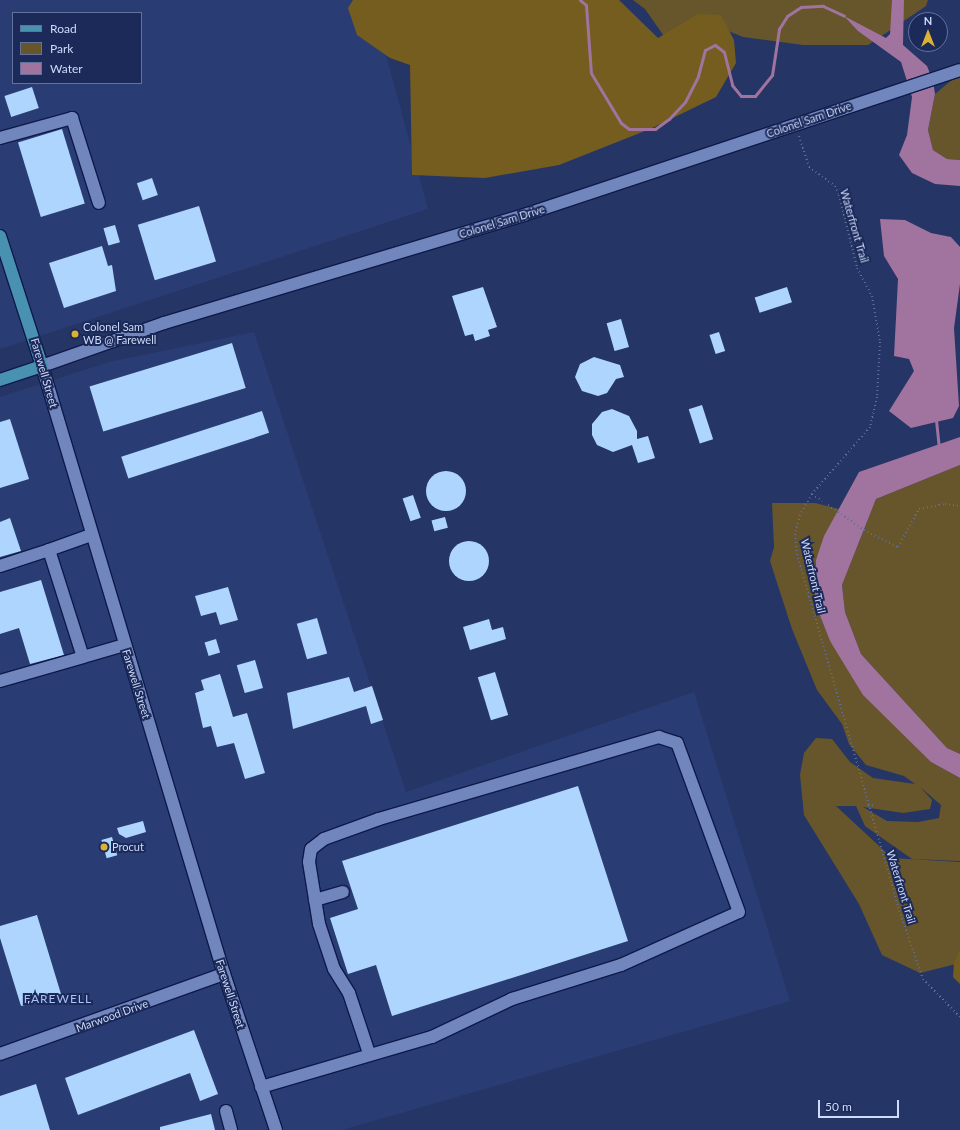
<!DOCTYPE html>
<style>
body{margin:0}
#map{position:relative;width:960px;height:1130px;overflow:hidden;background:#253566;font-family:Lato,sans-serif}
div>[style]{position:absolute}
[style*='--x']{left:calc(var(--x)*1px);top:calc(var(--y)*1px);width:calc(var(--w)*1px);rotate:calc(var(--a)*1deg)}
.built>*{inset:0;background:#2a3c74}
.green>*{inset:0;background:#67562b}
.forest>*{inset:0;background:#745d1f}
.water>*{inset:0;background:#a1739f}
.stream>*{height:3px;margin:-1.5px;padding:0 1.5px;transform-origin:1.5px;border-radius:1.5px;background:#a1739f}
.building>*{inset:0;background:#add5fd;transform-origin:0 0}
.round{border-radius:50%}
.path>*{height:2px;margin-top:-1px;transform-origin:0;background:repeating-linear-gradient(90deg,#606e99 0 1px,transparent 0 4px)}
.roads{filter:drop-shadow(1px 0 #0e1a49) drop-shadow(-1px 0 #0e1a49) drop-shadow(0 1px #0e1a49) drop-shadow(0 -1px #0e1a49)}
.minor>*{height:12px;margin:-6px;padding:0 6px;transform-origin:6px;border-radius:6px;background:#7286be}
.major>*{height:12px;margin:-6px;padding:0 6px;transform-origin:6px;border-radius:6px;background:#4991b0}
.dots>*{width:11px;height:11px;translate:-50% -50%;box-sizing:border-box;border:2px solid #1c2a5a;border-radius:50%}
span{translate:-50% -50%;white-space:nowrap;text-align:center;line-height:1.15;-webkit-text-stroke:4px #1c2a5a;paint-order:stroke}
.street-label{font-size:11px;color:#cfdbfa}
.poi-label{font-size:11px;color:#cfdbfa}
.left{translate:0 -50%;text-align:left}
.neighbourhood-label{font-size:12px;color:#aac1fd;letter-spacing:1px}
.legend{position:absolute;left:12px;top:12px;width:130px;height:72px;box-sizing:border-box;background:#1c2a5a;border:1px solid #64719a;margin:0;padding:5px 7px;list-style:none;font-size:12px;color:#cfdbfa}
.legend li{display:flex;align-items:center;gap:8px;height:20px}
.legend b{width:20px;border:1px solid #64719a}
.north{position:absolute;left:908px;top:12px;width:40px;height:40px;box-sizing:border-box;background:#1c2a5a;border:1px solid #64719a;border-radius:50%;rotate:0deg;font-size:11px;font-weight:700;line-height:16px;text-align:center;color:#cfdbfa}
.north::after{content:'';display:block;margin:auto;width:14px;height:18px;background:#ddb133;clip-path:polygon(50% 0,100% 100%,50% 72%,0 100%)}
.scale{position:absolute;left:818px;top:1100px;width:81px;height:18px;box-sizing:border-box;border:2px solid #cfdbfa;border-top:0;padding-left:5px;font-size:12px;line-height:14px;white-space:nowrap;color:#cfdbfa;-webkit-text-stroke:3px #1c2a5a;paint-order:stroke}
</style>
<div id="map">
<div class="built">
<i style="clip-path:polygon(evenodd,0 0,371px 0,428px 209px,0 349px,0 0,13px 13px,141px 13px,141px 83px,13px 83px,13px 13px)"></i>
<i style="clip-path:polygon(254px 332px,406px 792px,694px 692px,790px 1001px,342px 1130px,0 1130px,0 397px,109px 362px)"></i>
</div>
<div class="green">
<i style="clip-path:polygon(633px 0,928px 0,926px 6px,868px 45px,803px 45px,743px 37px,716px 26px,666px 39px,645px 9px)"></i>
<i style="clip-path:polygon(960px 73px,960px 160px,947px 159px,933px 150px,928px 130px,935px 94px)"></i>
<i style="clip-path:polygon(960px 465px,960px 754px,947px 748px,861px 654px,845px 612px,842px 585px,876px 499px)"></i>
<i style="clip-path:polygon(evenodd,772px 503px,815px 503px,839px 509px,816px 560px,815px 603px,830px 641px,931px 762px,960px 778px,960px 861px,912px 859px,865px 826px,856px 806px,836px 806px,892px 858px,960px 862px,960px 963px,920px 973px,882px 955px,859px 904px,804px 815px,800px 775px,804px 753px,816px 738px,832px 739px,850px 762px,873px 778px,915px 784px,904px 776px,866px 765px,849px 744px,842px 724px,817px 690px,792px 629px,770px 561px,774px 547px,772px 503px,920px 787px,941px 805px,939px 818px,918px 822px,887px 821px,863px 807px,903px 813px,930px 809px,932px 800px,920px 787px)"></i>
</div>
<div class="forest">
<i style="clip-path:polygon(353px 0,619px 0,658px 38px,698px 14px,721px 15px,734px 40px,736px 63px,716px 97px,650px 129px,559px 165px,485px 178px,412px 175px,410px 65px,390px 58px,357px 35px,348px 8px)"></i>
<i style="clip-path:polygon(960px 950px,960px 984px,953px 977px,954px 963px)"></i>
</div>
<div class="water">
<i style="clip-path:polygon(892px 0,904px 0,903px 45px,927px 66px,933px 81px,935px 94px,928px 130px,933px 150px,947px 159px,960px 160px,960px 186px,935px 184px,912px 173px,899px 155px,907px 135px,912px 97px,901px 62px,858px 31px,844px 16px,886px 38px,890px 34px)"></i>
<i style="clip-path:polygon(880px 219px,905px 220px,931px 233px,951px 237px,960px 247px,960px 284px,954px 328px,959px 406px,953px 418px,911px 428px,889px 411px,914px 371px,909px 359px,894px 356px,898px 279px,884px 256px)"></i>
<i style="clip-path:polygon(960px 437px,960px 465px,876px 499px,842px 585px,845px 612px,861px 654px,947px 748px,960px 754px,960px 778px,931px 762px,863px 695px,830px 641px,815px 603px,816px 560px,824px 536px,859px 472px)"></i>
</div>
<div class="stream">
<i style="--x:580;--y:0;--w:8;--a:40"></i>
<i style="--x:586;--y:5;--w:68;--a:85.8"></i>
<i style="--x:591;--y:73;--w:58;--a:59"></i>
<i style="--x:621;--y:123;--w:10;--a:37"></i>
<i style="--x:629;--y:129;--w:26;--a:0"></i>
<i style="--x:655;--y:129;--w:17;--a:-36"></i>
<i style="--x:669;--y:119;--w:23;--a:-47"></i>
<i style="--x:685;--y:102;--w:29;--a:-63"></i>
<i style="--x:698;--y:76;--w:27;--a:-75"></i>
<i style="--x:705;--y:50;--w:11;--a:-27"></i>
<i style="--x:715;--y:45;--w:11;--a:38"></i>
<i style="--x:724;--y:52;--w:34;--a:76"></i>
<i style="--x:732;--y:85;--w:14;--a:51"></i>
<i style="--x:741;--y:96;--w:14;--a:0"></i>
<i style="--x:755;--y:96;--w:27;--a:-51"></i>
<i style="--x:772;--y:75;--w:47;--a:-81.3"></i>
<i style="--x:779;--y:29;--w:15;--a:-58"></i>
<i style="--x:787;--y:16;--w:17;--a:-33"></i>
<i style="--x:801;--y:7;--w:22;--a:-3"></i>
<i style="--x:823;--y:6;--w:23;--a:25"></i>
<i style="--x:936;--y:420;--w:27;--a:84"></i>
</div>
<div class="building">
<i style="left:32px;top:87px;width:22px;height:29px;rotate:72deg"></i>
<i style="left:62px;top:129px;width:78px;height:46px;rotate:73deg"></i>
<i style="left:152px;top:178px;width:18px;height:16px;rotate:71deg"></i>
<i style="left:199px;top:206px;width:58px;height:64px;rotate:73deg"></i>
<i style="left:115px;top:225px;width:18px;height:12px;rotate:74deg"></i>
<i style="clip-path:polygon(102px 246px,108px 266px,112px 265px,116px 291px,64px 308px,49px 263px)"></i>
<i style="clip-path:polygon(483px 287px,497px 327px,488px 330px,490px 336px,475px 341px,473px 334px,465px 336px,452px 296px)"></i>
<i style="left:787px;top:287px;width:16px;height:34px;rotate:72deg"></i>
<i style="left:621px;top:319px;width:29px;height:15px;rotate:74deg"></i>
<i style="left:719px;top:332px;width:20px;height:10px;rotate:72deg"></i>
<i style="left:232px;top:343px;width:47px;height:149px;rotate:73deg"></i>
<i style="clip-path:polygon(594px 357px,620px 365px,624px 377px,616px 379px,607px 393px,598px 396px,582px 391px,575px 377px,580px 364px)"></i>
<i style="left:702px;top:405px;width:36px;height:14px;rotate:72deg"></i>
<i style="clip-path:polygon(612px 409px,629px 416px,637px 431px,637px 439px,648px 436px,655px 458px,638px 463px,632px 445px,613px 452px,597px 445px,592px 435px,592px 424px,602px 412px)"></i>
<i style="left:262px;top:411px;width:23px;height:148px;rotate:72deg"></i>
<i style="clip-path:polygon(10px 419px,29px 479px,0 488px,0 422px)"></i>
<i class="round" style="left:426px;top:471px;width:40px;height:40px"></i>
<i style="left:413px;top:495px;width:24px;height:11px;rotate:71deg"></i>
<i style="left:445px;top:517px;width:11px;height:14px;rotate:75deg"></i>
<i style="clip-path:polygon(10px 518px,21px 551px,0 557px,0 522px)"></i>
<i class="round" style="left:449px;top:541px;width:40px;height:40px"></i>
<i style="clip-path:polygon(41px 580px,64px 655px,30px 664px,19px 628px,0 634px,0 592px)"></i>
<i style="clip-path:polygon(228px 587px,238px 620px,220px 625px,216px 612px,201px 616px,195px 596px)"></i>
<i style="left:317px;top:618px;width:37px;height:21px;rotate:74deg"></i>
<i style="clip-path:polygon(489px 619px,492px 630px,503px 627px,506px 639px,470px 650px,463px 627px)"></i>
<i style="left:216px;top:639px;width:14px;height:12px;rotate:73deg"></i>
<i style="left:255px;top:660px;width:29px;height:19px;rotate:74deg"></i>
<i style="left:495px;top:672px;width:45px;height:18px;rotate:73deg"></i>
<i style="clip-path:polygon(220px 674px,233px 717px,247px 713px,265px 773px,245px 779px,234px 743px,217px 747px,211px 726px,203px 728px,195px 693px,204px 690px,201px 680px)"></i>
<i style="clip-path:polygon(349px 677px,354px 692px,372px 686px,383px 720px,371px 724px,366px 706px,293px 729px,287px 693px)"></i>
<i style="clip-path:polygon(578px 786px,628px 941px,392px 1016px,376px 965px,348px 974px,330px 918px,358px 909px,342px 861px)"></i>
<i style="clip-path:polygon(143px 821px,146px 832px,126px 838px,119px 834px,117px 828px)"></i>
<i style="left:112px;top:837px;width:19px;height:11px;rotate:74deg"></i>
<i style="clip-path:polygon(37px 915px,61px 994px,46px 999px,39px 994px,36px 1002px,21px 1006px,0 938px,0 926px)"></i>
<i style="clip-path:polygon(194px 1030px,218px 1094px,200px 1101px,190px 1073px,78px 1115px,65px 1078px)"></i>
<i style="clip-path:polygon(36px 1084px,50px 1130px,0 1130px,0 1096px)"></i>
<i style="clip-path:polygon(211px 1114px,215px 1130px,160px 1130px,160px 1127px)"></i>
</div>
<div class="path">
<i style="--x:799;--y:136;--w:33;--a:72"></i>
<i style="--x:809;--y:167;--w:32;--a:36"></i>
<i style="--x:835;--y:186;--w:10;--a:66"></i>
<i style="--x:839;--y:195;--w:75;--a:76.1"></i>
<i style="--x:857;--y:268;--w:32;--a:62"></i>
<i style="--x:872;--y:296;--w:47;--a:80.1"></i>
<i style="--x:880;--y:342;--w:55;--a:93.1"></i>
<i style="--x:877;--y:397;--w:31;--a:103"></i>
<i style="--x:870;--y:427;--w:89;--a:130.9"></i>
<i style="--x:812;--y:494;--w:24;--a:120"></i>
<i style="--x:800;--y:515;--w:20;--a:105"></i>
<i style="--x:795;--y:534;--w:20;--a:84"></i>
<i style="--x:797;--y:554;--w:367;--a:74"></i>
<i style="--x:898;--y:907;--w:76;--a:70.9"></i>
<i style="--x:923;--y:979;--w:53;--a:45.8"></i>
<i style="--x:812;--y:494;--w:12;--a:35"></i>
<i style="--x:828;--y:505;--w:44;--a:34.8"></i>
<i style="--x:864;--y:530;--w:38;--a:27"></i>
<i style="--x:898;--y:547;--w:43;--a:-61.1"></i>
<i style="--x:919;--y:509;--w:26;--a:-11"></i>
<i style="--x:945;--y:504;--w:15;--a:8"></i>
<i style="--x:868;--y:806;--w:7;--a:-8"></i>
</div>
<div class="roads">
<div class="minor">
<i style="--x:0;--y:138;--w:75;--a:-15.5"></i>
<i style="--x:72;--y:118;--w:89;--a:72.4"></i>
<i style="--x:91;--y:535;--w:45;--a:160.3"></i>
<i style="--x:49;--y:550;--w:112;--a:72.4"></i>
<i style="--x:83;--y:657;--w:43;--a:-16.3"></i>
<i style="--x:0;--y:566;--w:52;--a:-18.1"></i>
<i style="--x:0;--y:681;--w:86;--a:-16.1"></i>
<i style="--x:315;--y:900;--w:29;--a:-16"></i>
<i style="--x:0;--y:1054;--w:238;--a:-19.7"></i>
<i style="--x:261;--y:1087;--w:178;--a:-16.3"></i>
<i style="--x:432;--y:1037;--w:89;--a:-25.4"></i>
<i style="--x:512;--y:999;--w:114;--a:-17.3"></i>
<i style="--x:621;--y:965;--w:129;--a:-24.2"></i>
<i style="--x:739;--y:912;--w:180;--a:-110.1"></i>
<i style="--x:677;--y:743;--w:19;--a:-162"></i>
<i style="--x:659;--y:737;--w:292;--a:163.7"></i>
<i style="--x:379;--y:819;--w:59;--a:160"></i>
<i style="--x:324;--y:839;--w:16;--a:142"></i>
<i style="--x:311;--y:849;--w:13;--a:99"></i>
<i style="--x:309;--y:862;--w:63;--a:80.8"></i>
<i style="--x:319;--y:924;--w:47;--a:71.6"></i>
<i style="--x:334;--y:969;--w:28;--a:58"></i>
<i style="--x:349;--y:993;--w:63;--a:71.6"></i>
<i style="--x:226;--y:1111;--w:20;--a:75"></i>
<i style="--x:276;--y:1130;--w:164;--a:-108.4"></i>
<i style="--x:224;--y:974;--w:635;--a:-106.66"></i>
<i style="--x:42;--y:366;--w:129;--a:-19.4"></i>
<i style="--x:164;--y:323;--w:376;--a:-16.7"></i>
<i style="--x:524;--y:215;--w:459;--a:-18.4"></i>
</div>
<div class="major">
<i style="--x:0;--y:236;--w:137;--a:72.1"></i>
<i style="--x:42;--y:366;--w:44;--a:161.6"></i>
</div>
</div>
<div class="dots">
<i style="left:75px;top:334px;background:#ddb133"></i>
<i style="left:104px;top:847px;background:#ddb133"></i>
</div>
<div class="street-label">
<span style="left:809px;top:120px;rotate:-19deg">Colonel Sam Drive</span>
<span style="left:502px;top:222px;rotate:-17deg">Colonel Sam Drive</span>
<span style="left:854px;top:226px;rotate:74deg">Waterfront Trail</span>
<span style="left:44px;top:373px;rotate:74deg">Farewell Street</span>
<span style="left:813px;top:576px;rotate:77deg">Waterfront Trail</span>
<span style="left:136px;top:684px;rotate:73deg">Farewell Street</span>
<span style="left:901px;top:887px;rotate:73deg">Waterfront Trail</span>
<span style="left:230px;top:994px;rotate:72deg">Farewell Street</span>
<span style="left:112px;top:1016px;rotate:-20deg">Marwood Drive</span>
</div>
<div class="poi-label">
<span class="left" style="left:83px;top:334px">Colonel Sam<br>WB @ Farewell</span>
<span class="left" style="left:112px;top:847px">Procut</span>
</div>
<div class="neighbourhood-label">
<span style="left:58px;top:999px">FAREWELL</span>
</div>
<ul class="legend">
<li><b style="height:5px;background:#4991b0"></b>Road</li>
<li><b style="height:11px;background:#67562b"></b>Park</li>
<li><b style="height:11px;background:#a1739f"></b>Water</li>
</ul>
<div class="north">N</div>
<div class="scale">50 m</div>
</div>
